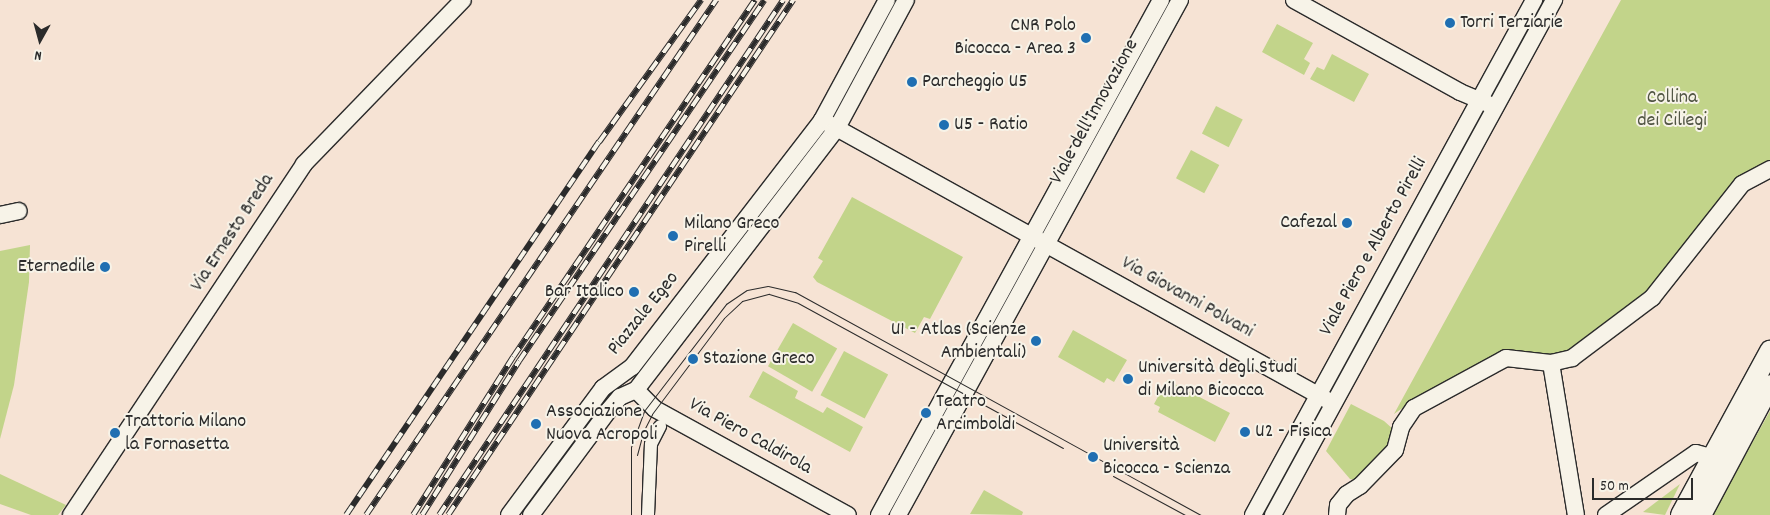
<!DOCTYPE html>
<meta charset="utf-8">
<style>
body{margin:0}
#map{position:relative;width:1770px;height:515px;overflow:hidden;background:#f6e3d4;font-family:Dekko,sans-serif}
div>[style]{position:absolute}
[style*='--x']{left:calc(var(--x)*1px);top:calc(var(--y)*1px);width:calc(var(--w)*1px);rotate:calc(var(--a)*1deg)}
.green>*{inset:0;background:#c2d48a;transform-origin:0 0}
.roads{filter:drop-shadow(1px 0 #2b2b2b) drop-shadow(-1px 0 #2b2b2b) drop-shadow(0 1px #2b2b2b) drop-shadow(0 -1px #2b2b2b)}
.pedestrian>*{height:12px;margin:-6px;padding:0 6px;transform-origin:6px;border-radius:6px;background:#f7f3e8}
.minor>*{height:16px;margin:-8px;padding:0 8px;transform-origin:8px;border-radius:8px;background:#f7f3e8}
.tertiary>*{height:20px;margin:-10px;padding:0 10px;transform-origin:10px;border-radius:10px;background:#f7f3e8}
.tram>*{height:1px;margin:-0.5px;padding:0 0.5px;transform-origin:0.5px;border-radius:0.5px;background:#2b2b2b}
.rail>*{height:5.5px;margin-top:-2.75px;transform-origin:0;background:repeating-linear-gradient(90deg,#f7f3e8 0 11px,#2b2b2b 0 22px);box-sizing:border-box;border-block:1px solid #2b2b2b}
.dots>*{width:14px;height:14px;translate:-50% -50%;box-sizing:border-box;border:2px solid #f7f3e8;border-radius:50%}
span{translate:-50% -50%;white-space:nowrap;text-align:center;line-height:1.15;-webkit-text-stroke:4px #f7f3e8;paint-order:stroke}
.poi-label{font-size:20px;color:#2b2b2b}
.left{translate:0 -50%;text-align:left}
.right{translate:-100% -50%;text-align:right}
.park-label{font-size:20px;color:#515543}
.street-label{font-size:20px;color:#2b2b2b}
.north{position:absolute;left:15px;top:15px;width:50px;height:50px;-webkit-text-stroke:4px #f7f3e8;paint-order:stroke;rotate:187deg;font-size:14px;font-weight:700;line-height:20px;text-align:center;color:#2b2b2b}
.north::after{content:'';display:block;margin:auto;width:18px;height:22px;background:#2b2b2b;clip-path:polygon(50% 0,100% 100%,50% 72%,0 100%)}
.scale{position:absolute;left:1592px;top:478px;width:101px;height:22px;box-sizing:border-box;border:2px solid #2b2b2b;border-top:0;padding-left:6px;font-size:15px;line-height:18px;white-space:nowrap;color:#2b2b2b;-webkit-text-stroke:4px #f7f3e8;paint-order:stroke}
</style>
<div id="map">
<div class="green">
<i style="clip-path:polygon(1621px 0,1770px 0,1770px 165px,1660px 282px,1563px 357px,1531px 353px,1414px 400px,1394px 414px)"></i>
<i style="clip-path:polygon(1277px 24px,1313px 43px,1304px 59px,1310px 63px,1304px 75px,1262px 52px)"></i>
<i style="clip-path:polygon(1332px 54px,1369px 74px,1354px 102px,1310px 79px,1317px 67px,1324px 70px)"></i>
<i style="left:1216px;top:106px;width:30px;height:31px;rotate:27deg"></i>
<i style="left:1191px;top:150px;width:32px;height:32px;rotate:28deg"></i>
<i style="clip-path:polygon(852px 197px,963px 257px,930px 319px,924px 317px,915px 333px,817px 282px,813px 277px,823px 261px,818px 258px)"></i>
<i style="clip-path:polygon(30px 245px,29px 282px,14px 385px,0 439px,0 251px)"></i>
<i style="left:793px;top:323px;width:51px;height:50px;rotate:30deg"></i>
<i style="clip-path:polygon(1073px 330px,1127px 360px,1114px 382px,1107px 378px,1104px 383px,1058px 357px)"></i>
<i style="left:844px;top:351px;width:50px;height:50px;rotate:28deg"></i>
<i style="clip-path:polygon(763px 371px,798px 391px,795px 398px,823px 413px,827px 407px,863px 427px,850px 452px,749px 397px)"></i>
<i style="clip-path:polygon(1167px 380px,1230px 413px,1215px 442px,1158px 412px,1160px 407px,1154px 404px)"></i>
<i style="clip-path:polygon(1351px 404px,1384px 421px,1394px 430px,1391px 447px,1355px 480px,1350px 479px,1326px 451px)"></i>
<i style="clip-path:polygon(1770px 411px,1770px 515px,1712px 515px)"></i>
<i style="clip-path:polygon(0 474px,66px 505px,58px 515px,31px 515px,0 504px)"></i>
<i style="clip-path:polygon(1680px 484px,1665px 515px,1643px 512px)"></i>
<i style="clip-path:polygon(984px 490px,1023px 512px,1022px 515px,970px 514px)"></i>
</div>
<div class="roads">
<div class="pedestrian">
<i style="--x:648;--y:515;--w:71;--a:-87.6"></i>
<i style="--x:651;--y:444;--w:20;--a:-63"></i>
</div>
<div class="minor">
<i style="--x:1294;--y:0;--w:190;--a:29"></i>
<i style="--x:1460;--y:92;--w:30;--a:23"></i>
<i style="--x:822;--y:120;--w:577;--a:29.01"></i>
<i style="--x:0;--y:215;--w:19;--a:-12"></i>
<i style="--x:1551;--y:363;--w:154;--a:80.7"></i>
<i style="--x:636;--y:390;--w:330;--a:-52.5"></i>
<i style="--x:837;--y:128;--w:145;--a:-61.7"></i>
<i style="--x:636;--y:390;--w:27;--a:45"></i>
<i style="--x:655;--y:409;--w:220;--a:28.8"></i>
<i style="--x:71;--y:515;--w:421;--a:-56.4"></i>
<i style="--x:304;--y:164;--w:228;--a:-45.9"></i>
<i style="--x:509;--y:515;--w:158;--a:-53.5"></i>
<i style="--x:603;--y:388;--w:36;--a:-36"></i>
<i style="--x:632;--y:367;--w:312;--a:-52.4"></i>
<i style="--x:822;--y:120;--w:136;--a:-61.6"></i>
<i style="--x:531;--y:515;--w:131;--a:-53.4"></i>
<i style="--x:609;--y:410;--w:17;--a:-50"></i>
<i style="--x:620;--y:397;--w:17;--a:-24"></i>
<i style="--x:879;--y:515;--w:587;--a:-61.3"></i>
<i style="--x:898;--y:515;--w:587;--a:-61.3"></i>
<i style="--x:1253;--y:515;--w:587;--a:-61.38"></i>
<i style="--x:1273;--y:515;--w:587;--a:-61.38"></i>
<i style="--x:1337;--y:515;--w:10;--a:-84"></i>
<i style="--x:1338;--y:505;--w:14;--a:-51"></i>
<i style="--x:1347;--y:494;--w:15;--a:-32"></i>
<i style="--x:1360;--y:486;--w:50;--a:-45.8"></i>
<i style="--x:1395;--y:450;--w:24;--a:-75"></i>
<i style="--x:1401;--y:427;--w:23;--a:-56"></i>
<i style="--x:1414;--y:408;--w:105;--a:-28.5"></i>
<i style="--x:1506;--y:358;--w:45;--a:6.3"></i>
<i style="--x:1551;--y:363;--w:22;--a:-13"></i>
<i style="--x:1572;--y:358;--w:100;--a:-36.9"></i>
<i style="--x:1652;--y:298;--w:145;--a:-51.7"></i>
<i style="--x:1742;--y:184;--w:32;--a:-28"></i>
<i style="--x:1606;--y:515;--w:109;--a:-34.6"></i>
<i style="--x:1696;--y:453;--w:16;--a:15"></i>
</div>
<div class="tertiary">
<i style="--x:1681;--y:515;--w:187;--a:-61.5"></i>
<i style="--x:1701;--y:515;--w:147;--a:-62"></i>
</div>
</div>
<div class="tram">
<i style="--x:637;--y:455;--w:24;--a:-75"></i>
<i style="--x:643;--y:432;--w:20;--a:-63"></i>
<i style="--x:652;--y:414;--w:120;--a:-53.1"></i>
<i style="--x:724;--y:318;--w:25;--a:-43"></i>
<i style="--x:742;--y:301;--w:28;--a:-15"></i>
<i style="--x:769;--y:294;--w:30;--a:17"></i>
<i style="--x:798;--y:303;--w:302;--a:28.7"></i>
<i style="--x:1113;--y:476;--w:82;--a:28.4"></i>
<i style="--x:631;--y:515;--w:68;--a:-90"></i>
<i style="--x:631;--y:447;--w:38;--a:-70"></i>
<i style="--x:644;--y:411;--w:135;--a:-52.5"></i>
<i style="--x:726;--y:304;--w:25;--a:-34"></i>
<i style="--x:747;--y:290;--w:21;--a:-11"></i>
<i style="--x:768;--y:286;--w:28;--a:13"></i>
<i style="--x:795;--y:292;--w:463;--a:28.8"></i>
</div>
<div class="rail">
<i style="--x:346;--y:515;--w:451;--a:-55.9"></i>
<i style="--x:599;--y:142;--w:175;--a:-54.3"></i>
<i style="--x:366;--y:515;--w:623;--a:-55.8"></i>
<i style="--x:413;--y:515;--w:187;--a:-57.7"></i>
<i style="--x:513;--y:357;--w:431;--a:-55.9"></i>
<i style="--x:422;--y:515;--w:182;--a:-57.8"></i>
<i style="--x:519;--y:361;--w:436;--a:-55.8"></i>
<i style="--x:439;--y:515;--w:619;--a:-56.26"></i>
<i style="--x:448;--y:515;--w:620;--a:-56.18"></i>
</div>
<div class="dots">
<i style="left:1450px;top:23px;background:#1f6fb2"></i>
<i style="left:1086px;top:38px;background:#1f6fb2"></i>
<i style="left:912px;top:82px;background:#1f6fb2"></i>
<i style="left:944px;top:125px;background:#1f6fb2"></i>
<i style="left:1347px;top:223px;background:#1f6fb2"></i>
<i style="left:673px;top:236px;background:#1f6fb2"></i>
<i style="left:105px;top:267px;background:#1f6fb2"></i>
<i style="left:634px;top:292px;background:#1f6fb2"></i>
<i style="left:1036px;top:341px;background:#1f6fb2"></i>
<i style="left:693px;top:359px;background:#1f6fb2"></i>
<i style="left:1128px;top:379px;background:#1f6fb2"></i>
<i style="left:926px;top:413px;background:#1f6fb2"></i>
<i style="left:536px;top:424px;background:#1f6fb2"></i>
<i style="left:1245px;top:432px;background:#1f6fb2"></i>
<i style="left:115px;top:433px;background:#1f6fb2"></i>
<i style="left:1093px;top:457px;background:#1f6fb2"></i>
</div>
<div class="poi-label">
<span class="left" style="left:1460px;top:23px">Torri Terziarie</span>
<span class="right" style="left:1076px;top:38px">CNR Polo<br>Bicocca - Area 3</span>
<span class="left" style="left:922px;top:82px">Parcheggio U5</span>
<span class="left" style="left:954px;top:125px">U5 - Ratio</span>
<span class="right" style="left:1337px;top:223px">Cafezal</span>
<span class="left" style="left:684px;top:236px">Milano Greco<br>Pirelli</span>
<span class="right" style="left:95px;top:267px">Eternedile</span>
<span class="right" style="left:624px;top:292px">Bar Italico</span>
<span class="right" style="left:1026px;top:342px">U1 - Atlas (Scienze<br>Ambientali)</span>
<span class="left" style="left:703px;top:359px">Stazione Greco</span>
<span class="left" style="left:1138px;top:380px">Università degli Studi<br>di Milano Bicocca</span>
<span class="left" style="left:936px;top:414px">Teatro<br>Arcimboldi</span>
<span class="left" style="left:546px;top:424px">Associazione<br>Nuova Acropoli</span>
<span class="left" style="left:125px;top:434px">Trattoria Milano<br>la Fornasetta</span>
<span class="left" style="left:1255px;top:432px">U2 - Fisica</span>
<span class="left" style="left:1103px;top:458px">Università<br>Bicocca - Scienza</span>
</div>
<div class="park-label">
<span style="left:1672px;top:110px">Collina<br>dei Ciliegi</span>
</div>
<div class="street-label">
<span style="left:1095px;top:112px;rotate:-61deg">Viale dell'Innovazione</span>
<span style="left:233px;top:233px;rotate:-57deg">Via Ernesto Breda</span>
<span style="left:1374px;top:247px;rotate:-61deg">Viale Piero e Alberto Pirelli</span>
<span style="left:1187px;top:298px;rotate:29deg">Via Giovanni Polvani</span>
<span style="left:644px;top:314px;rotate:-51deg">Piazzale Egeo</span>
<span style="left:750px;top:437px;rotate:29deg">Via Piero Caldirola</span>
</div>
<div class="north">N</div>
<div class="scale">50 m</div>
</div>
